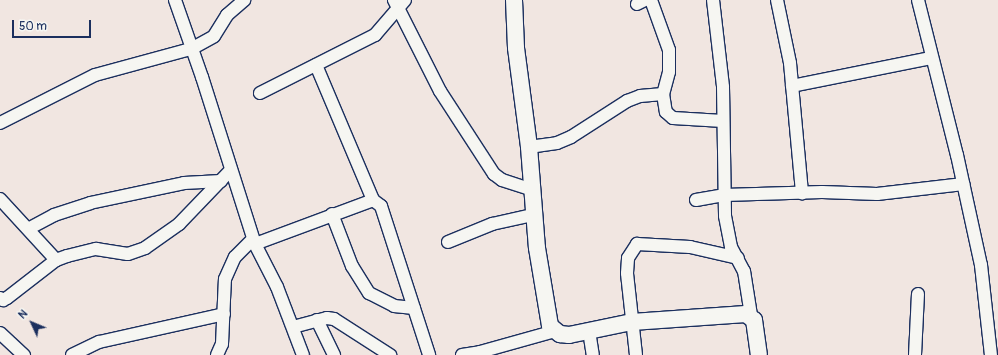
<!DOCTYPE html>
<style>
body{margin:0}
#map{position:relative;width:998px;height:355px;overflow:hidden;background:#f1e6e1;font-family:Pangolin,sans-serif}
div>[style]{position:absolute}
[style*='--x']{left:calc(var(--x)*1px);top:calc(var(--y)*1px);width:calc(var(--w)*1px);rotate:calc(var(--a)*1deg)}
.roads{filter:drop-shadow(1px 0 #1b2f5e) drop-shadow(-1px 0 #1b2f5e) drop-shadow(0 1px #1b2f5e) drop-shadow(0 -1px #1b2f5e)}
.street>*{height:12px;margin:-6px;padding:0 6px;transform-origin:6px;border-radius:6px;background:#f6f6f2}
.secondary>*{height:16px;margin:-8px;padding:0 8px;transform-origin:8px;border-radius:8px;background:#f6f6f2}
span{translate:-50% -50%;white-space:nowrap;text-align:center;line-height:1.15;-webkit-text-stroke:4px #f6f6f2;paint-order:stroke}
.north{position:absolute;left:12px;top:303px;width:40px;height:40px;-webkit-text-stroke:3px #f6f6f2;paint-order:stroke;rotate:314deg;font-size:11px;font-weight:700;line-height:16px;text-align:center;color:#1b2f5e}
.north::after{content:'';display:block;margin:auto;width:14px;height:18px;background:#1b2f5e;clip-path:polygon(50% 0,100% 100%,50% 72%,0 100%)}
.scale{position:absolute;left:12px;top:20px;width:79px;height:18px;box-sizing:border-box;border:2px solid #1b2f5e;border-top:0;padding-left:5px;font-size:12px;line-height:14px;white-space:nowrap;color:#1b2f5e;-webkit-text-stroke:3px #f6f6f2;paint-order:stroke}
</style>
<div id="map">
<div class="roads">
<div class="street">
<i style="--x:175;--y:0;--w:82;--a:70.7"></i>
<i style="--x:202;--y:77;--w:175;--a:72.4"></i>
<i style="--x:255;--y:244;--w:48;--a:62.9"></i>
<i style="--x:277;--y:287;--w:73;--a:69.1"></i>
<i style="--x:394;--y:0;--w:102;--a:63.2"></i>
<i style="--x:440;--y:91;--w:99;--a:57"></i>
<i style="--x:494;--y:174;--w:10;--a:37"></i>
<i style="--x:502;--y:180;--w:32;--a:18"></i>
<i style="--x:651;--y:0;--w:53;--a:70.2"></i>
<i style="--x:669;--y:50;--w:22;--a:90"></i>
<i style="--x:669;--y:72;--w:23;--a:105"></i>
<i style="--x:663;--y:94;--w:18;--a:81"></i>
<i style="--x:666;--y:112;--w:9;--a:41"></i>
<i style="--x:673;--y:118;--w:50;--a:3.4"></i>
<i style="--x:713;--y:0;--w:88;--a:83.4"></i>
<i style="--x:723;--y:87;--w:129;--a:89.1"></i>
<i style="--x:725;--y:216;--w:32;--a:79"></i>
<i style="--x:731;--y:247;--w:27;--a:62"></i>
<i style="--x:744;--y:271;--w:45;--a:81"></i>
<i style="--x:777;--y:0;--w:64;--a:78.3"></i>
<i style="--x:790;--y:63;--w:131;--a:84.7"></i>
<i style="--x:918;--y:0;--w:160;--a:75.9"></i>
<i style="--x:957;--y:155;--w:113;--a:77.7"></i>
<i style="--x:981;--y:265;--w:91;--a:83.7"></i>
<i style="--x:637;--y:4;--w:9;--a:-27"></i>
<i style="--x:316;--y:65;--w:147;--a:67.1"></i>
<i style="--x:792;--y:86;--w:142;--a:-11.4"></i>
<i style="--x:260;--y:93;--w:129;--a:-26.8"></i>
<i style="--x:375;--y:35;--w:46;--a:-49.4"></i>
<i style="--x:0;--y:123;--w:106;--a:-26.8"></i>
<i style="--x:95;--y:75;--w:99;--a:-15.2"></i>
<i style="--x:191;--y:49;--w:26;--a:-29"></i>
<i style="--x:214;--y:36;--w:25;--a:-58"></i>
<i style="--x:227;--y:15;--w:23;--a:-41"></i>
<i style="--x:529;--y:147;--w:28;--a:-8"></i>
<i style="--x:557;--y:143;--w:15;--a:-23"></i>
<i style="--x:571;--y:137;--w:67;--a:-32.7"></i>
<i style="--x:627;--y:101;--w:14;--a:-21"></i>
<i style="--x:640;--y:96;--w:23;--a:-5"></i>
<i style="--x:0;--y:199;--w:83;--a:47.4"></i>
<i style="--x:696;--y:200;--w:28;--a:-10"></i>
<i style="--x:724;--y:195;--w:98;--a:-1.8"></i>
<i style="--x:822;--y:192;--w:55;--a:2.1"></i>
<i style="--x:877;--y:194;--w:87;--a:-6.6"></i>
<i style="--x:332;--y:214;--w:56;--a:69"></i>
<i style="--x:352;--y:266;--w:32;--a:58"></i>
<i style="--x:369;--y:293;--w:28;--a:27"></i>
<i style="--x:394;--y:306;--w:20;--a:6"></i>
<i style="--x:28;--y:229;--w:30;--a:-28"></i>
<i style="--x:54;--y:215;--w:38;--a:-18"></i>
<i style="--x:90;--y:203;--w:96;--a:-12"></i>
<i style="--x:184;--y:183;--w:37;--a:-3"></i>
<i style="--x:448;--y:242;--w:48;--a:-22.2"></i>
<i style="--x:492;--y:224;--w:42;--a:-12.4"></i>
<i style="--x:255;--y:244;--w:126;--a:-20.4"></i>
<i style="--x:373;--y:200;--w:10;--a:37"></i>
<i style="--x:381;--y:206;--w:157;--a:72.1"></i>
<i style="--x:0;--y:298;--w:4;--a:34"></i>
<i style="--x:3;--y:300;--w:4;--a:-27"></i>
<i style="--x:7;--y:298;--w:62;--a:-37.8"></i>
<i style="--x:56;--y:260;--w:12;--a:-20"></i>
<i style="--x:67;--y:256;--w:30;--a:-14"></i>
<i style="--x:96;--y:249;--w:32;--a:9"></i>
<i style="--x:128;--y:254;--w:18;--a:-19"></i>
<i style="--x:145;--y:248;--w:42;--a:-35.2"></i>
<i style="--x:179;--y:224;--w:75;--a:-46.1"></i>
<i style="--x:317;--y:320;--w:39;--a:64"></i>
<i style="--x:293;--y:327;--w:35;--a:-15"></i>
<i style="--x:327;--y:318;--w:7;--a:8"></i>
<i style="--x:334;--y:319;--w:67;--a:32.7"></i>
<i style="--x:589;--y:331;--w:24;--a:81"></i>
<i style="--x:0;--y:333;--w:33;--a:43"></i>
<i style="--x:72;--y:355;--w:30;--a:-26"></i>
<i style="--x:99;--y:342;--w:128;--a:-12.6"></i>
<i style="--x:217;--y:355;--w:12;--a:-66"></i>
<i style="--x:222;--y:344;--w:65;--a:-87.4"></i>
<i style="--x:225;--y:279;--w:24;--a:-66"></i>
<i style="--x:235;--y:257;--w:25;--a:-45"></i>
<i style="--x:462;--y:355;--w:18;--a:-9"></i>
<i style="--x:477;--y:355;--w:4;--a:-45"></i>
<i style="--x:480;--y:352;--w:78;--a:-15.6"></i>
<i style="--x:636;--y:355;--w:82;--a:-96.3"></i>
<i style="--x:627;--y:273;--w:15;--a:-86"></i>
<i style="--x:628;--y:258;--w:17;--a:-57"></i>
<i style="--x:637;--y:244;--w:53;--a:3.2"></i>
<i style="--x:690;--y:247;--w:49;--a:12.9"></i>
<i style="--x:915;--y:355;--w:61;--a:-87.2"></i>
</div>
<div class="secondary">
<i style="--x:514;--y:0;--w:48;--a:87.6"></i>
<i style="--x:516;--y:48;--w:100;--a:82.5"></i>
<i style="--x:529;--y:147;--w:101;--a:85.5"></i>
<i style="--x:537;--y:248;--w:79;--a:80.5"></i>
<i style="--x:550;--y:326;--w:13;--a:39"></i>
<i style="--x:560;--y:334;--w:9;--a:6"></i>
<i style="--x:569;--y:335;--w:64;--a:-11.7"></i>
<i style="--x:632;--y:322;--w:114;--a:-4"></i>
<i style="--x:746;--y:314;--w:10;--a:37"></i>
<i style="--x:754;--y:320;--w:35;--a:82"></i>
</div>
</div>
<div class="north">N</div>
<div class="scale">50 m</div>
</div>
